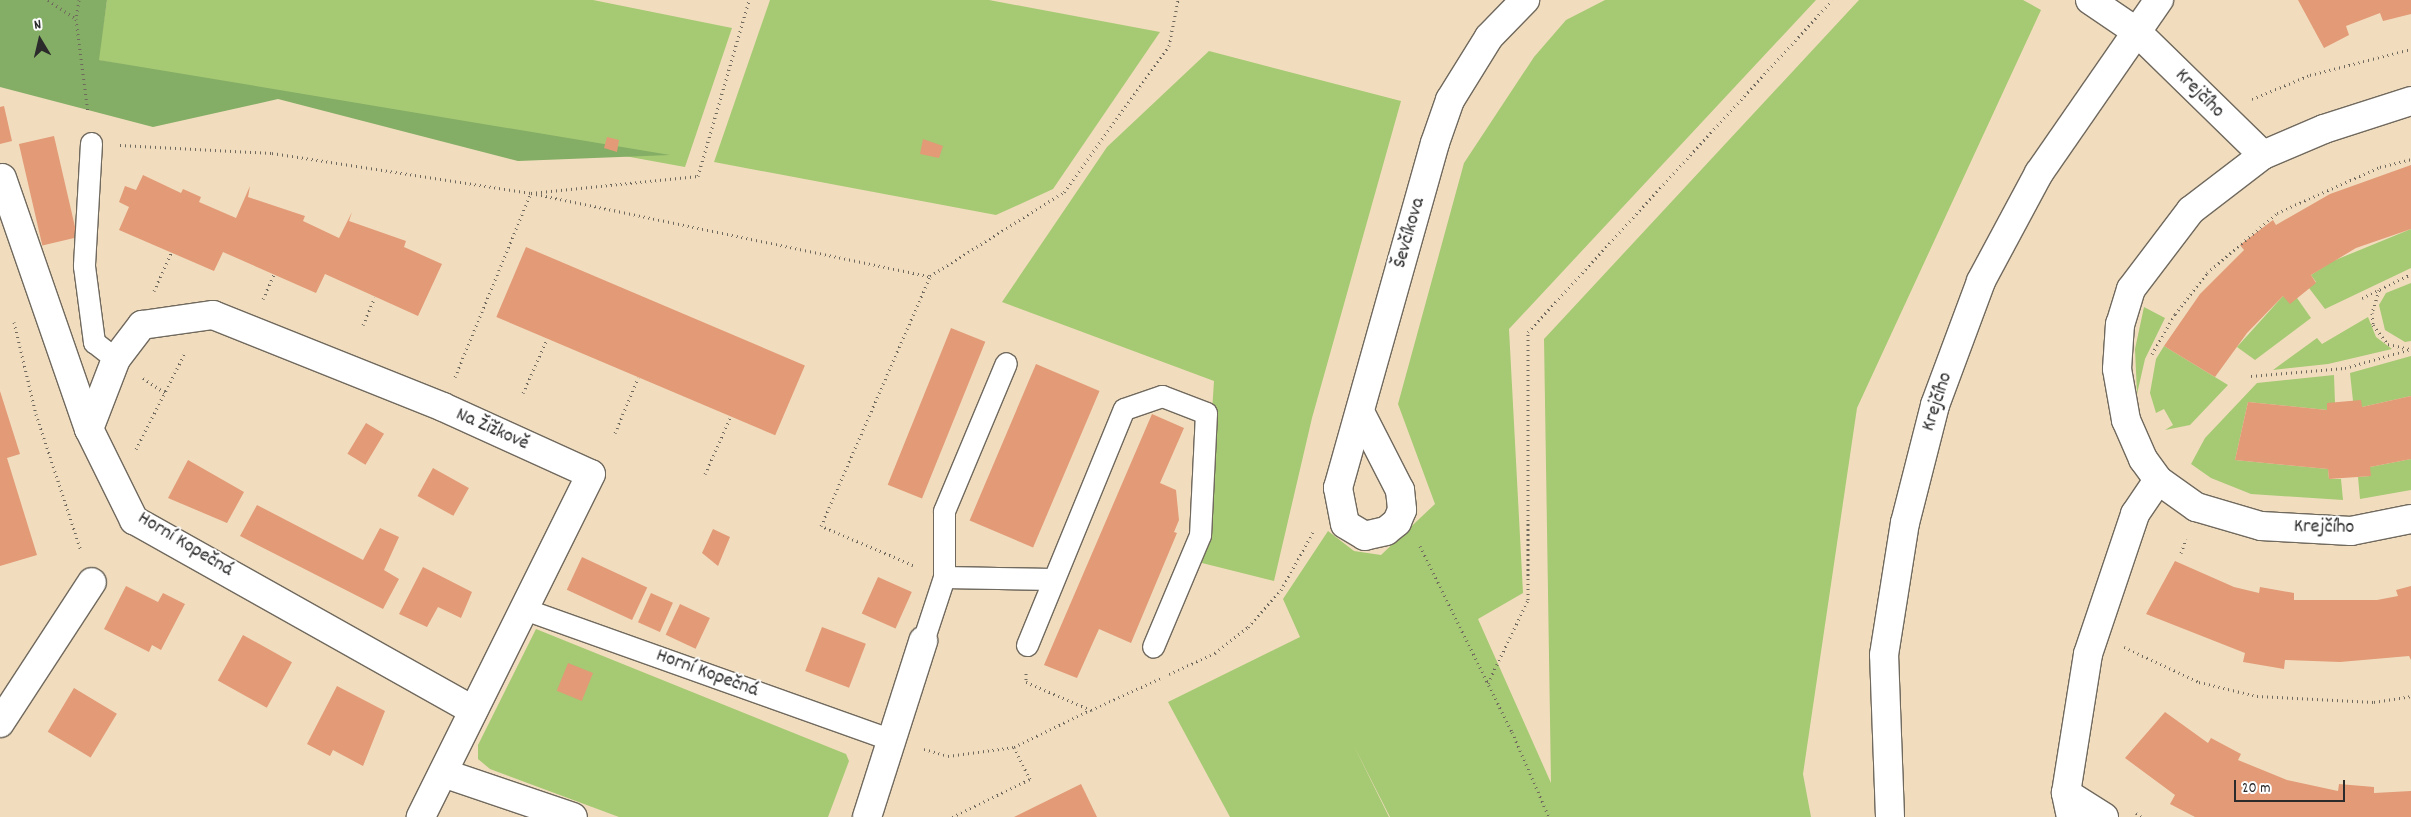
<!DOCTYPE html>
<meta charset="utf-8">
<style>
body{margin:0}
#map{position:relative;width:2411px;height:817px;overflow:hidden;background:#f1ddbe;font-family:Dekko,sans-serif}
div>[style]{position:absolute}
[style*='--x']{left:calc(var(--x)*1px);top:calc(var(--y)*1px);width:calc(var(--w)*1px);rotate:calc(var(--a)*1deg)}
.green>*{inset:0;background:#a6c973}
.forest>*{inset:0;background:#84ad65}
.building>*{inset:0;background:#e29a77;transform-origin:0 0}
.path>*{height:3px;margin-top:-1.5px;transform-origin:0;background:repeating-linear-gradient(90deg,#70695e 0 1px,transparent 0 5px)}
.roads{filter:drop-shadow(1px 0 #70695e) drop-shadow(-1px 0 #70695e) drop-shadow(0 1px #70695e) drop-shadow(0 -1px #70695e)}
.service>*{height:21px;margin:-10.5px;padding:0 10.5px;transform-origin:10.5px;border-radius:10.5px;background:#fff}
.minor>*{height:28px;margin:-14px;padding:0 14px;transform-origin:14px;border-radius:14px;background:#fff}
.tertiary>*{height:28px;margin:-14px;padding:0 14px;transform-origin:14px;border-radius:14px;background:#fff}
span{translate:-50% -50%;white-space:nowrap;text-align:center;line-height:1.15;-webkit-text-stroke:4px #fff;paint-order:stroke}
.street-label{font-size:20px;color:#2b2b2b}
.north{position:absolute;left:15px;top:15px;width:50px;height:50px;-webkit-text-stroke:4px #fff;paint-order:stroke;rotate:351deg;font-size:14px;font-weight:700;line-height:20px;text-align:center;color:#2b2b2b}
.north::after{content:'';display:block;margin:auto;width:18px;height:22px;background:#2b2b2b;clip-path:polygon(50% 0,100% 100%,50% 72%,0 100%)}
.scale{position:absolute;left:2234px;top:780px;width:111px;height:22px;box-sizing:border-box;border:2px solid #2b2b2b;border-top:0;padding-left:6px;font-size:15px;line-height:18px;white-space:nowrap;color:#2b2b2b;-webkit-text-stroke:4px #fff;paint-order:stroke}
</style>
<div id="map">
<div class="green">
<i style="clip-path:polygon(107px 0,593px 0,732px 28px,685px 167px,98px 60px)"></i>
<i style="clip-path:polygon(770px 0,989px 0,1160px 32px,1053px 189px,996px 215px,714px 162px)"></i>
<i style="clip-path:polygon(1605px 0,1816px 0,1509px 329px,1523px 593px,1478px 619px,1551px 783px,1544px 339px,1859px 0,2023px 0,2041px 10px,1857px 408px,1803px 774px,1811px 817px,1390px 817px,1354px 746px,1389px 817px,1230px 817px,1168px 702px,1300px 637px,1283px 599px,1328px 531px,1354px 551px,1381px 555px,1435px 504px,1398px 404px,1464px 163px,1534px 57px,1566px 20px)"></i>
<i style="clip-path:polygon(1209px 51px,1401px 101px,1312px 418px,1274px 581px,1202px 563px,1214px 381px,1002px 302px,1107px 147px)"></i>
<i style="clip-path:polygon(2411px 229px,2411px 268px,2325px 309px,2309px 288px,2316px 282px,2311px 275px,2333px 261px)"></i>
<i style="clip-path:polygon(2411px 283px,2411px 341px,2405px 342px,2385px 330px,2379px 305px,2386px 293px)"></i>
<i style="clip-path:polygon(2283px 296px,2297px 298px,2311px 318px,2255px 360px,2237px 347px)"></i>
<i style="clip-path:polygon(2144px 307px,2165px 318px,2145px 359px,2137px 394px,2135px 349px)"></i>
<i style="clip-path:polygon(2368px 317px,2376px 337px,2392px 349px,2328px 364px,2273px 370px,2317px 338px,2322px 344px)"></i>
<i style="clip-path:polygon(2164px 346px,2228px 385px,2190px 425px,2165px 430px,2173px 425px,2164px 409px,2156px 413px,2150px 393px,2156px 359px)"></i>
<i style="clip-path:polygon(2411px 356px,2411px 396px,2362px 407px,2353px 401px,2350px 373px)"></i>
<i style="clip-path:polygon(2334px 375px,2335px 403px,2327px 410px,2248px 402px,2235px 460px,2328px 469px,2329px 479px,2341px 479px,2343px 500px,2251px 494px,2211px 478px,2191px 464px,2205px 438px,2257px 383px)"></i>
<i style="clip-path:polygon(2411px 459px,2411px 490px,2360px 499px,2358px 477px,2370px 476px,2370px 467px)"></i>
<i style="clip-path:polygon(536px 629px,846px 754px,849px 761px,828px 817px,619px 817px,490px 769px,478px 759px,478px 745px)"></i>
</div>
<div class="forest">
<i style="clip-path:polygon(0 0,107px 0,99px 60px,670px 155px,518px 161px,278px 99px,153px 127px,0 87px)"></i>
</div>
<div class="building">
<i style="clip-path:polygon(2298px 0,2411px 0,2411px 14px,2383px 21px,2380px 13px,2346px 26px,2349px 35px,2324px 48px)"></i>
<i style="clip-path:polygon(4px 106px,12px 141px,0 144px,0 107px)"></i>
<i style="left:54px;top:136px;width:104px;height:36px;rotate:77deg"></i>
<i style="clip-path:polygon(607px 137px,619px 140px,617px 152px,604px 148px)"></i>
<i style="clip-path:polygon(923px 139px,943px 146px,939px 158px,920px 154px)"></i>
<i style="clip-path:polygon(2411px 165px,2411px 229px,2356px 248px,2311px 275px,2316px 283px,2290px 304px,2283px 296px,2247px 333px,2215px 377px,2164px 346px,2200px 294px,2244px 250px,2240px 245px,2273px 220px,2276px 225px,2330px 194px)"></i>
<i style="clip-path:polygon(143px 175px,181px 193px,183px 189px,201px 197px,199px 202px,236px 218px,250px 186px,248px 197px,305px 216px,303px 221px,339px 238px,352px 212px,349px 221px,406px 241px,404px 247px,442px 264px,418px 316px,325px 274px,316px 293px,223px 252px,214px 271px,119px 230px,129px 207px,119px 202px,125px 186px,136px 190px)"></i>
<i style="left:526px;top:247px;width:303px;height:76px;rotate:23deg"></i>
<i style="left:951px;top:328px;width:37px;height:169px;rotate:22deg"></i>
<i style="left:1036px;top:364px;width:69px;height:170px;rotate:23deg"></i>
<i style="clip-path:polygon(0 391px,20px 454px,7px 458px,37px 555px,0 566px)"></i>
<i style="clip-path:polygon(2411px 396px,2411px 459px,2370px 467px,2371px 476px,2329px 479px,2328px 469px,2235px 460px,2248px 402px,2327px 410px,2327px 403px,2361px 400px,2362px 407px)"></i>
<i style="clip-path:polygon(1152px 414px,1184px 428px,1160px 483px,1176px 490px,1179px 520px,1174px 532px,1177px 533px,1131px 643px,1099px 629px,1077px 678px,1044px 665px)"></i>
<i style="left:366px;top:423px;width:21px;height:36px;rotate:31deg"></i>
<i style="clip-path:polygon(188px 460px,244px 492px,227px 523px,168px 498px)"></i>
<i style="left:433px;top:468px;width:41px;height:32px;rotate:29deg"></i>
<i style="clip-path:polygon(257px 505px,363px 560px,380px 528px,399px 537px,384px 570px,399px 579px,383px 609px,240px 536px)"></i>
<i style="clip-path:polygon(713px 529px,730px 537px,718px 566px,702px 553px)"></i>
<i style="left:582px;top:557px;width:72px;height:36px;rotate:25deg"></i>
<i style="clip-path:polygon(2175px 561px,2234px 587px,2259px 593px,2260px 587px,2294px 593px,2294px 600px,2377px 600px,2398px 596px,2396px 590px,2411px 586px,2411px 660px,2409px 656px,2340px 662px,2285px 660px,2284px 669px,2243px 662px,2245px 653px,2146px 614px)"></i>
<i style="clip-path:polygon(423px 567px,472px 592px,461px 618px,438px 607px,427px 627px,399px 614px)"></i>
<i style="left:878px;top:577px;width:37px;height:40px;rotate:24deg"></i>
<i style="clip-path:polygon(126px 586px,158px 602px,163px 593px,185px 604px,161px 650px,152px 645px,149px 652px,104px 629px)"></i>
<i style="left:651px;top:593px;width:24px;height:32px;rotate:24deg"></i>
<i style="left:680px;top:604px;width:33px;height:34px;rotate:25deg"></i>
<i style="left:822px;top:627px;width:47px;height:47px;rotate:21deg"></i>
<i style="left:243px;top:635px;width:56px;height:52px;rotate:29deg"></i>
<i style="left:568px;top:663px;width:27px;height:30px;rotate:22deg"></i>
<i style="clip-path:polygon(337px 686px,385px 711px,363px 766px,333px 750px,330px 756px,307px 744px)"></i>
<i style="left:74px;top:688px;width:50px;height:51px;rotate:31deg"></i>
<i style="clip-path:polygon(2165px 712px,2208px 743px,2211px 738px,2241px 754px,2238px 760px,2287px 780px,2338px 791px,2339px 784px,2374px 787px,2374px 793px,2411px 791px,2411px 817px,2195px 817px,2170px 804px,2175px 795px,2125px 758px)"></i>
<i style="clip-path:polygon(1081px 784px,1097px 817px,1014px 817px)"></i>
</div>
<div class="path">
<i style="--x:48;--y:0;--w:34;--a:34"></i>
<i style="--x:79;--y:0;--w:19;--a:99"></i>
<i style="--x:76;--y:19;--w:95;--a:82.7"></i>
<i style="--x:2252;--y:99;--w:63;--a:-22.5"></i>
<i style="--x:2310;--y:75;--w:104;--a:-14.4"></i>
<i style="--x:120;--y:145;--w:152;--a:3"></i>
<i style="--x:272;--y:153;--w:262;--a:8.8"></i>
<i style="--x:531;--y:193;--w:408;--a:11.8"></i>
<i style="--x:2379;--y:290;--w:24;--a:107"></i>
<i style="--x:2372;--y:313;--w:12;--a:85"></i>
<i style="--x:2373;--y:325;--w:24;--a:52"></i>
<i style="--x:2388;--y:344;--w:22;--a:13"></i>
<i style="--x:154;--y:291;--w:42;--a:-65.9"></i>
<i style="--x:2362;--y:298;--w:55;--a:-26.1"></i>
<i style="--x:263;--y:299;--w:27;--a:-66"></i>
<i style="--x:14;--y:322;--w:95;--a:76.6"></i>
<i style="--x:36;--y:414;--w:144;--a:71.8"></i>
<i style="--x:363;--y:325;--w:30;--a:-67"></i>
<i style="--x:2152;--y:354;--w:46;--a:-60.1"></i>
<i style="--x:2175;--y:314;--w:52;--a:-52"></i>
<i style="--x:2207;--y:273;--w:92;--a:-40.6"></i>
<i style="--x:2277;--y:213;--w:113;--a:-24.1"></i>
<i style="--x:2380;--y:167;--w:32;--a:-14"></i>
<i style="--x:2251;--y:376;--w:94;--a:-4.9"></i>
<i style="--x:2345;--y:368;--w:69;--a:-16.1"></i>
<i style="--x:455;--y:377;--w:199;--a:-67.6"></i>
<i style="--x:531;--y:193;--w:168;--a:-5.8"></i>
<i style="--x:698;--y:176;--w:183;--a:-73.8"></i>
<i style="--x:143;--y:378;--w:27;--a:34"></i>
<i style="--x:523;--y:393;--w:59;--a:-66"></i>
<i style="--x:615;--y:433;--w:60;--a:-67.3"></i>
<i style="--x:136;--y:449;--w:108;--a:-63"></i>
<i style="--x:705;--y:474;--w:61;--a:-65.9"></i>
<i style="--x:1420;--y:546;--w:208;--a:63.7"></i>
<i style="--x:1512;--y:732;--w:93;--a:66.5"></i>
<i style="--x:2181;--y:553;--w:15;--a:-70"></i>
<i style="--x:913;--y:565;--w:100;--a:-157"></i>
<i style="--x:821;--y:526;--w:273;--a:-66.4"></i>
<i style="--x:930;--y:276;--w:158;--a:-32.1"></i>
<i style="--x:1064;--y:192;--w:180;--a:-54.3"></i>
<i style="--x:1169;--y:46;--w:47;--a:-78.9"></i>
<i style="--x:2124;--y:647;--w:83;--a:25"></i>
<i style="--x:2199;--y:682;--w:60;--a:13.6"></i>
<i style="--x:2257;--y:696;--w:117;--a:2.9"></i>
<i style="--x:2374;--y:702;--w:37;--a:-9"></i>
<i style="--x:1026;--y:673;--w:9;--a:90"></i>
<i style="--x:1026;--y:682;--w:71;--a:23.3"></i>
<i style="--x:1091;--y:710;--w:77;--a:-24.6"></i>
<i style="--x:1169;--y:674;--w:51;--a:-24.5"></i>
<i style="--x:1215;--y:653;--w:42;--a:-38.2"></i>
<i style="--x:1248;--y:627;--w:50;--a:-48.3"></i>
<i style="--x:1281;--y:590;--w:66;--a:-61.1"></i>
<i style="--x:1488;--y:683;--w:92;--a:-64.3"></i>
<i style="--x:1528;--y:600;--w:268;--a:-90"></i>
<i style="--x:1528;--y:332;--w:450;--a:-47.5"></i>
<i style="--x:924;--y:749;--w:25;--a:16"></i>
<i style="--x:948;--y:756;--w:67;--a:-7.8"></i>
<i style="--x:1014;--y:747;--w:85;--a:-26"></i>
<i style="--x:2136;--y:813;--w:7;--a:34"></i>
<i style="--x:952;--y:817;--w:87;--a:-26"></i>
<i style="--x:1030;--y:779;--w:36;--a:-117"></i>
</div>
<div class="roads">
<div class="service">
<i style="--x:91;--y:143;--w:123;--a:93.3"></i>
<i style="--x:84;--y:266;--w:77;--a:82.5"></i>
<i style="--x:94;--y:342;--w:28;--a:38"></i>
<i style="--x:944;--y:577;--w:108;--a:1.1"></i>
<i style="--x:524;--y:609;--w:390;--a:19.6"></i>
<i style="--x:923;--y:641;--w:67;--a:-71.8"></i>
<i style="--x:944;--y:577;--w:66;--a:-90"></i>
<i style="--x:944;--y:511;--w:160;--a:-67.3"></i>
<i style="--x:1027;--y:645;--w:255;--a:-67.7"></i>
<i style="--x:1124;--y:409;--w:40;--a:-18.9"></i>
<i style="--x:1162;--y:396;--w:47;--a:21.1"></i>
<i style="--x:1206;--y:413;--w:122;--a:92.8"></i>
<i style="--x:1200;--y:535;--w:121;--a:112.8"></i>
</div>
<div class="minor">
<i style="--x:2090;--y:0;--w:57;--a:34.2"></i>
<i style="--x:2137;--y:32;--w:176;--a:44.3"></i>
<i style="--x:2411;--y:101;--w:91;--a:162.2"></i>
<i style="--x:2324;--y:129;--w:66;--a:156.9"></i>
<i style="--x:2263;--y:155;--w:91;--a:142.6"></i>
<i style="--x:2191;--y:210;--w:99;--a:127.2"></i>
<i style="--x:2131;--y:289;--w:37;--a:107"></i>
<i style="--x:2120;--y:324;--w:45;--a:93.8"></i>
<i style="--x:2117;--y:369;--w:52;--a:80"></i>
<i style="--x:2126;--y:420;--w:43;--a:66.4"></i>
<i style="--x:2143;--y:459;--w:26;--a:54"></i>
<i style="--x:2158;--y:480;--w:47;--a:35.4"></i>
<i style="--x:2196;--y:507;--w:68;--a:16.3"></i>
<i style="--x:2261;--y:526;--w:90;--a:3.2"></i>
<i style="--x:2351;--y:531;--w:61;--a:-11.3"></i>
<i style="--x:2;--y:178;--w:266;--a:70.9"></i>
<i style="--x:89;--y:429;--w:102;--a:63.7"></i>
<i style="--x:134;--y:520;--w:389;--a:29.3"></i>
<i style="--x:1360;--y:412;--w:88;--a:62.9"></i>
<i style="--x:1400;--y:490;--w:20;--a:84"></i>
<i style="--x:1402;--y:510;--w:13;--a:113"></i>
<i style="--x:1397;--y:522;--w:14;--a:141"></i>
<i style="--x:1386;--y:531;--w:22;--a:167"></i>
<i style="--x:1365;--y:536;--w:23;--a:-149"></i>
<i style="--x:1345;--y:524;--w:37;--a:-101"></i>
<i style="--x:1338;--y:488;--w:358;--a:-74.3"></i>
<i style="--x:1435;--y:143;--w:46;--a:-70.8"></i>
<i style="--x:1450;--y:100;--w:74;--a:-58.2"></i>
<i style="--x:1489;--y:37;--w:52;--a:-45.8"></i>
<i style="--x:89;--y:429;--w:75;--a:-68.9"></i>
<i style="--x:116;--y:359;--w:43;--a:-52.6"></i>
<i style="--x:142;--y:325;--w:72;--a:-8"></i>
<i style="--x:213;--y:315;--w:248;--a:21.8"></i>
<i style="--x:443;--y:407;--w:162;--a:24.4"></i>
<i style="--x:591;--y:474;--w:383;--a:116.4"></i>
<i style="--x:0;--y:723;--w:168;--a:-56.9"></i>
<i style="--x:443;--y:773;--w:137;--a:18.7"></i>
<i style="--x:2066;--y:793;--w:45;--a:32.3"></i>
<i style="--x:867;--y:817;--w:185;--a:-72.3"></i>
<i style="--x:2071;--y:817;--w:25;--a:-102"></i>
<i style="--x:2066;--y:793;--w:141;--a:-81"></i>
<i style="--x:2088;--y:654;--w:148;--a:-71.4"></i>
<i style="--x:2135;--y:514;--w:41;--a:-55.9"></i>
</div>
<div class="tertiary">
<i style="--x:1890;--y:817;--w:162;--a:-92.1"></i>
<i style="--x:1884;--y:655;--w:134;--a:-81"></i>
<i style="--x:1905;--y:523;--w:122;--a:-75.7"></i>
<i style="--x:1935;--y:405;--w:132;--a:-69.6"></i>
<i style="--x:1981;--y:281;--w:123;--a:-61.8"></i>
<i style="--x:2039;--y:173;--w:211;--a:-55.3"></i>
</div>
</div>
<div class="street-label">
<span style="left:2199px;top:94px;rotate:45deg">Krejčího</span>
<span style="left:1410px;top:233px;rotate:-74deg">Ševčíkova</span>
<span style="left:1938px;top:402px;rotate:-72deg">Krejčího</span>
<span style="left:492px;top:430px;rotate:24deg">Na Žižkově</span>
<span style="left:2324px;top:528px;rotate:1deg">Krejčího</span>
<span style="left:185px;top:545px;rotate:31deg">Horní Kopečná</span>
<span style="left:707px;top:674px;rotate:20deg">Horní Kopečná</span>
</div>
<div class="north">N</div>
<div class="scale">20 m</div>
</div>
